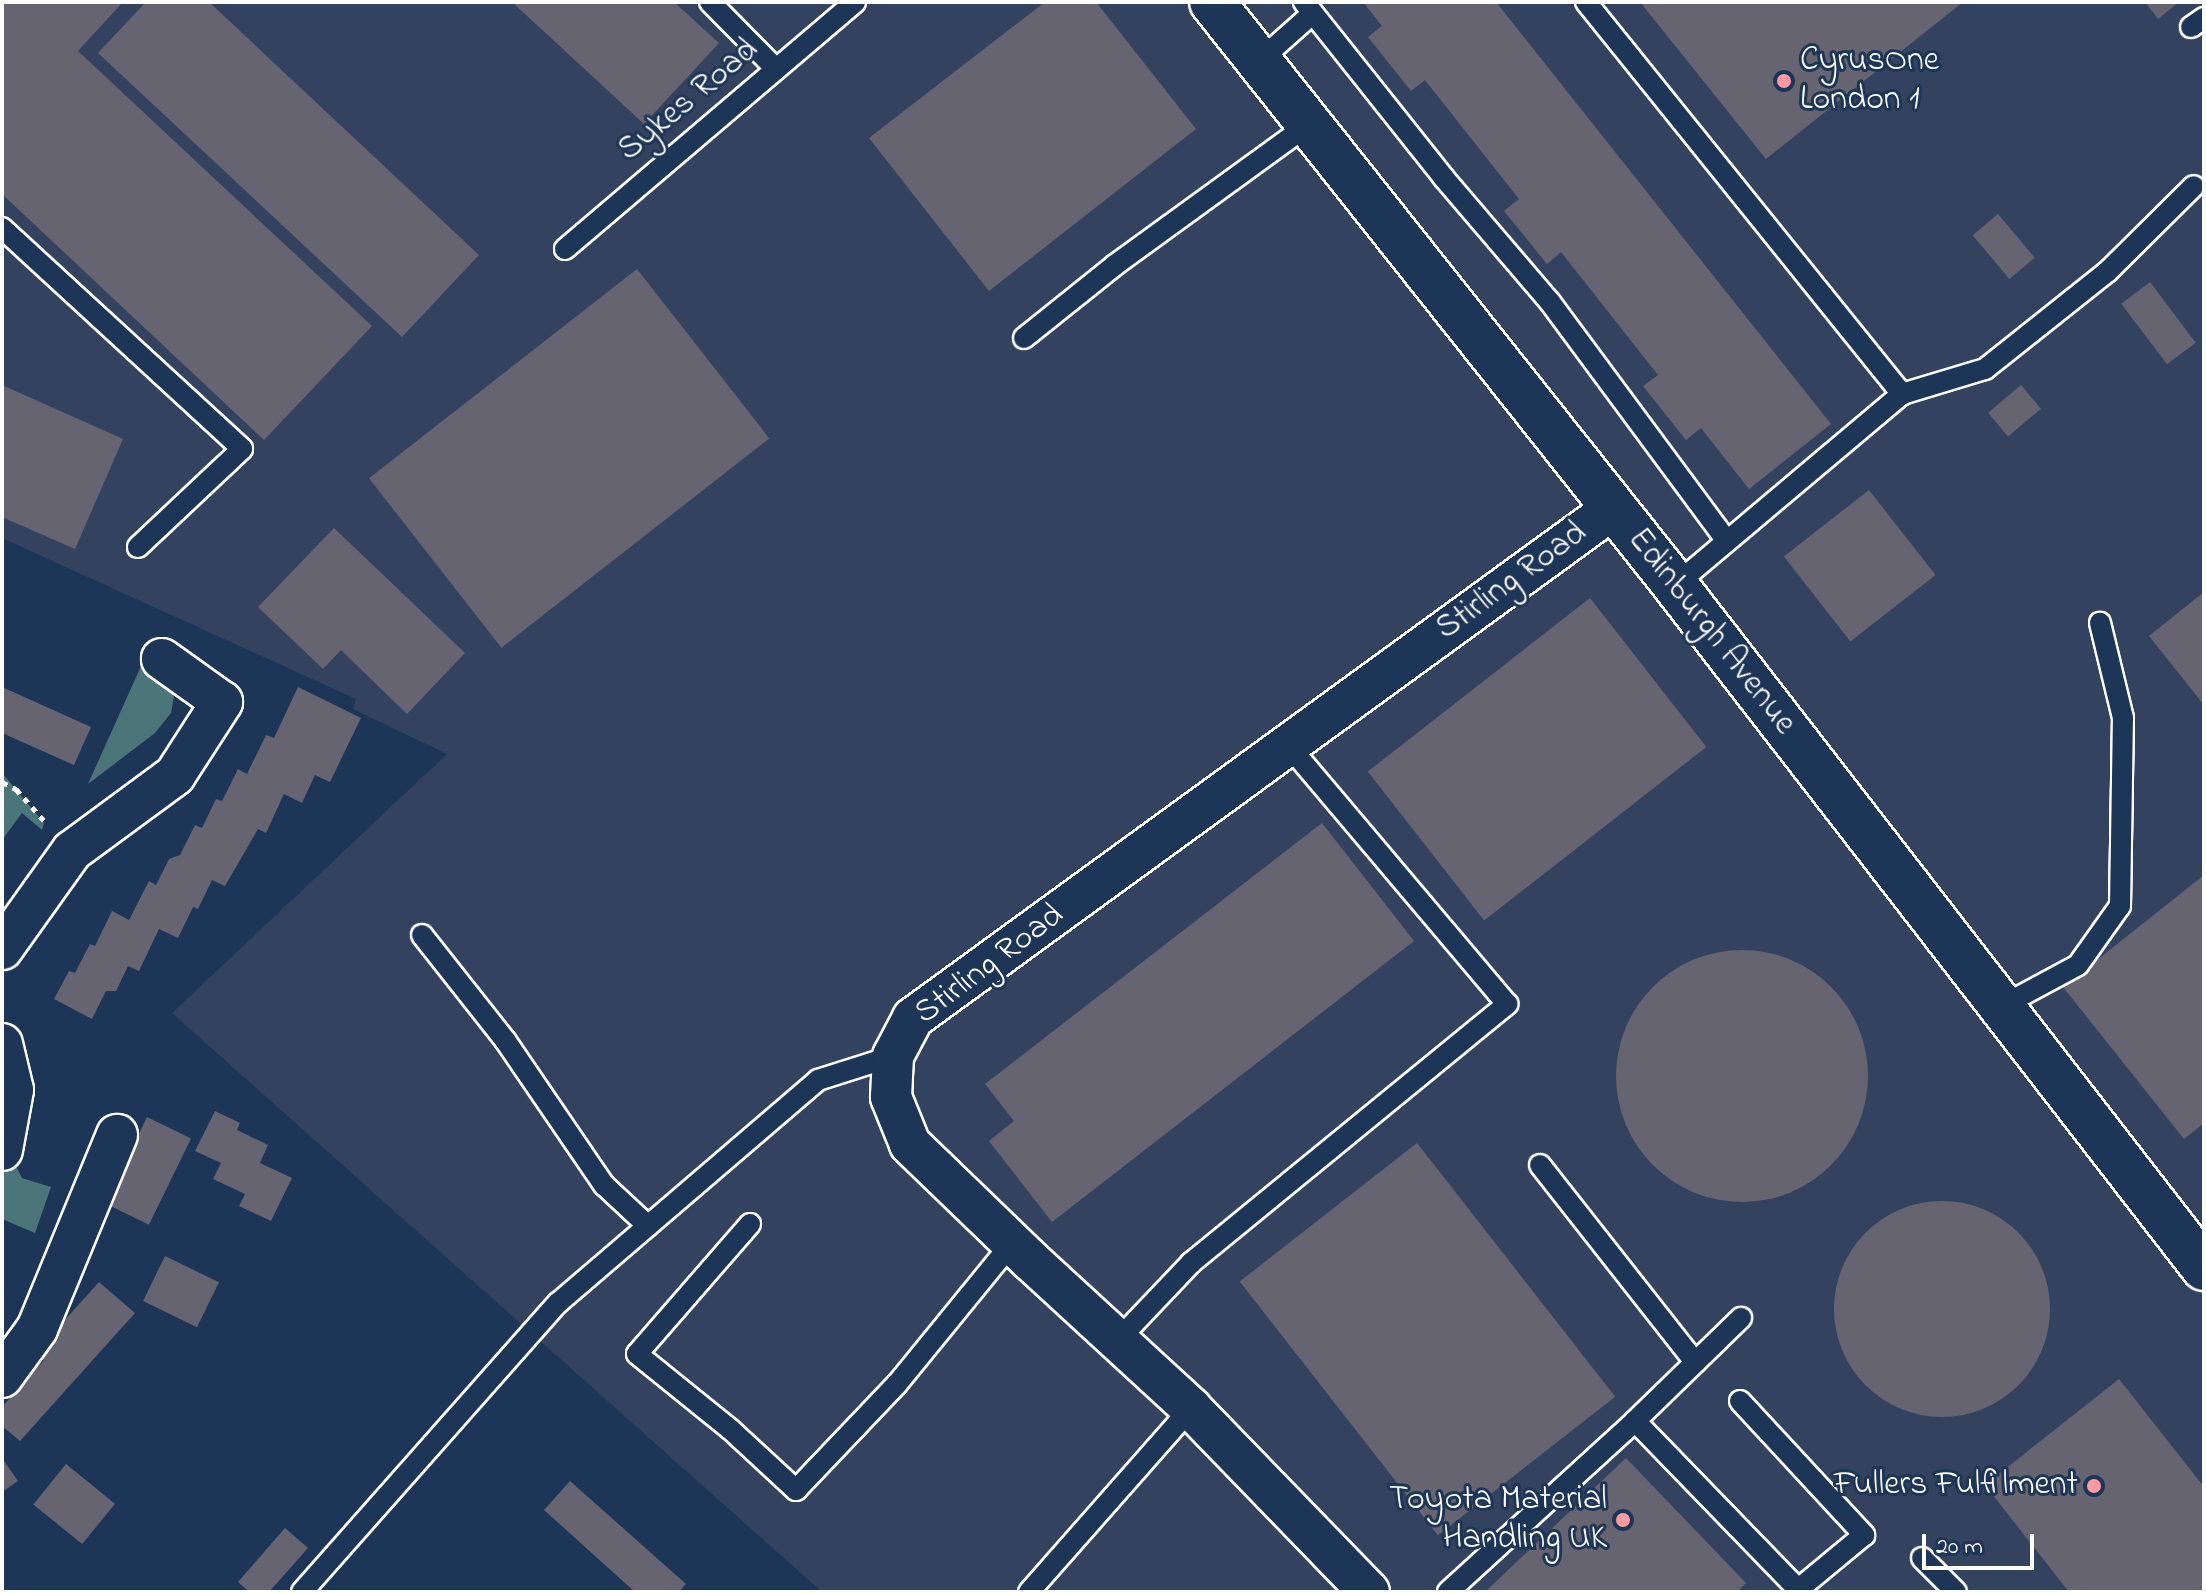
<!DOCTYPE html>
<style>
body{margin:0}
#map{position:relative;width:2206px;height:1594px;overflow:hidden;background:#1d3557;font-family:"Indie Flower",sans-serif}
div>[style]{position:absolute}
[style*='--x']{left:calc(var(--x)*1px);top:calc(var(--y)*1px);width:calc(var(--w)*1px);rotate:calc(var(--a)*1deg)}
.built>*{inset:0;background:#33435f}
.green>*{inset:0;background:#4c7579}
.building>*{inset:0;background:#676472;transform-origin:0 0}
.round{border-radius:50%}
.path>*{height:5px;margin-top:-2.5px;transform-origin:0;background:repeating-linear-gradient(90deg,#fff 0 6px,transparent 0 12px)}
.roads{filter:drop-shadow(2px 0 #fff) drop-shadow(-2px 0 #fff) drop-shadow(0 2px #fff) drop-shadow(0 -2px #fff)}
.service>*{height:20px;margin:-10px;padding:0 10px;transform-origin:10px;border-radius:10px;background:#1d3557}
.minor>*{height:40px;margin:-20px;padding:0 20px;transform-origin:20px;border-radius:20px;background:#1d3557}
.tertiary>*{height:44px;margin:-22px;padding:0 22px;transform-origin:22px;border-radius:22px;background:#1d3557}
.dots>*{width:22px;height:22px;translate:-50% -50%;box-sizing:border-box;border:4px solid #1d3557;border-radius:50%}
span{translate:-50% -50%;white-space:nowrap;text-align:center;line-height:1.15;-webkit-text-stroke:6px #1d3557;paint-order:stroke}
.poi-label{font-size:34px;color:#fff}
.left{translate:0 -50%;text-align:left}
.right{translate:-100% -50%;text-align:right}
.street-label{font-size:34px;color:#fff}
.frame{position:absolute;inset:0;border:4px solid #fff;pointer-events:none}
.scale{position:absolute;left:1922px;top:1534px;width:112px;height:36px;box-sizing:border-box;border:4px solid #fff;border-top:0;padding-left:10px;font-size:24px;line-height:28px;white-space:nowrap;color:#fff;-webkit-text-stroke:6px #1d3557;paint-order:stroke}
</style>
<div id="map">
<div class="built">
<i style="clip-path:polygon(2px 2px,2204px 2px,2204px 1592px,822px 1592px,172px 1013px,447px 754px,353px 709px,356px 699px,2px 538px)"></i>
</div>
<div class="green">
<i style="clip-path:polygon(146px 655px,174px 696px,171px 713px,155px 733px,88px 784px)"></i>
<i style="clip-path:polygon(3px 774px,44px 823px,42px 830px,22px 813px,2px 840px)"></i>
<i style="clip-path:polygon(8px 1150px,22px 1178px,51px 1187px,35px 1233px,2px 1219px,2px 1163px)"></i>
</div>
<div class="building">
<i style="clip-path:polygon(2px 2px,123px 2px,78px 51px,372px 326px,264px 440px,2px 194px)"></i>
<i style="clip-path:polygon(146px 2px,209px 2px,479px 255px,402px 337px,98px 53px)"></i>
<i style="clip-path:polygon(512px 2px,674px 2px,719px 43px,644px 124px)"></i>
<i style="clip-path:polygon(1045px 2px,1096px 2px,1196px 129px,989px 291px,869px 138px)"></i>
<i style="clip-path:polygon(1363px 2px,1496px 2px,1831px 424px,1749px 489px,1701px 428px,1686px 440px,1643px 386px,1658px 375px,1561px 252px,1547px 264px,1504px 211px,1519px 199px,1425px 80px,1411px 91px,1368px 37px,1382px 26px)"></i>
<i style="clip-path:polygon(1640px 2px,1963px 2px,1766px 159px)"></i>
<i style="clip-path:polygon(2145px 2px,2179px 2px,2158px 19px)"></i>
<i style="left:1998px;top:214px;width:57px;height:33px;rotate:50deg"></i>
<i style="left:637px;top:269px;width:215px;height:340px;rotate:52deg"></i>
<i style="left:2150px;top:282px;width:76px;height:36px;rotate:53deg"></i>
<i style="clip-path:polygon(2px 385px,123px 439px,75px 549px,2px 517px)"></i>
<i style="left:2021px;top:385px;width:31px;height:43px;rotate:50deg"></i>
<i style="left:1869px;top:490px;width:108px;height:108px;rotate:52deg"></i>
<i style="clip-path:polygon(334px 528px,465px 653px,407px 714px,341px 650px,323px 669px,258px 607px)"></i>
<i style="clip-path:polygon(2204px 592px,2204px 705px,2149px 636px)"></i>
<i style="left:1590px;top:598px;width:189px;height:282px;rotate:52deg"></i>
<i style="clip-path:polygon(2px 687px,91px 727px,74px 765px,2px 733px)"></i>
<i style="clip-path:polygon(298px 687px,361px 718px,330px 782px,315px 775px,302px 803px,284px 794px,266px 833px,258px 829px,225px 886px,212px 880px,198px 909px,193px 907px,178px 938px,159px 929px,139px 971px,128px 966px,116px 991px,106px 991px,92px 1019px,54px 999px,69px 971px,75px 973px,90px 944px,95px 946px,112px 911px,129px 920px,149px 881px,156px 885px,169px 859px,180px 855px,195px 825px,202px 828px,216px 799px,222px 801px,238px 769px,247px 774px,266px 735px,274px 738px)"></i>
<i style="clip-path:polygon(1322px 823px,1414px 941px,1052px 1222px,989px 1141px,1014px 1121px,985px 1084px)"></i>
<i style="clip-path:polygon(2204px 875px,2204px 1123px,2184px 1139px,2063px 987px)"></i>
<i class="round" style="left:1616px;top:950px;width:252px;height:252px"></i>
<i style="clip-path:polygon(215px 1111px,240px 1123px,237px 1130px,268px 1145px,260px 1163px,292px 1178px,271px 1221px,239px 1206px,245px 1194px,213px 1179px,221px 1163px,195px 1151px)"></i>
<i style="left:147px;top:1117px;width:49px;height:96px;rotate:26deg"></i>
<i style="left:1417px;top:1143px;width:322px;height:225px;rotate:52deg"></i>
<i class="round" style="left:1834px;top:1201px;width:216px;height:216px"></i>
<i style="left:165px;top:1256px;width:60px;height:50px;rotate:26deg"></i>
<i style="clip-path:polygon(99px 1282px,135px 1313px,20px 1441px,2px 1426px,2px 1407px,44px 1360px,36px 1352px)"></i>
<i style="clip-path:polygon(2119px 1379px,2204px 1487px,2204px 1592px,2069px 1592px,1985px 1485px)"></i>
<i style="clip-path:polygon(2px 1458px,18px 1481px,2px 1492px)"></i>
<i style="clip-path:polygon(1626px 1458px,1746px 1583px,1737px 1592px,1485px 1592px)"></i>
<i style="left:66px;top:1464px;width:63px;height:52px;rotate:39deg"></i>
<i style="clip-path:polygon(570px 1481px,686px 1584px,679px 1592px,635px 1592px,544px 1510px)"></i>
<i style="clip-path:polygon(285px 1528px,308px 1548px,269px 1592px,249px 1592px,238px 1582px)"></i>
</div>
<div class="path">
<i style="--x:2;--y:782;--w:16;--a:27"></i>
<i style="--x:16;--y:789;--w:47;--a:48.5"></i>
</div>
<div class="roads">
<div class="service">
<i style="--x:710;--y:2;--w:94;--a:45.4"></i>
<i style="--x:1304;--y:2;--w:225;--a:51.5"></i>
<i style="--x:1444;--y:178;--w:163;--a:49.5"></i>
<i style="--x:1550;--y:302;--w:297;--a:53.5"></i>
<i style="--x:1586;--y:2;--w:504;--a:51.13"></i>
<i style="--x:1902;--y:394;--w:297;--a:139.9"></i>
<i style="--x:2191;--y:27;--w:16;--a:-35"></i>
<i style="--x:1259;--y:61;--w:72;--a:-41.6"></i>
<i style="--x:2;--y:228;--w:326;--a:42.6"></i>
<i style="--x:242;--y:449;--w:143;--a:136.7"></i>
<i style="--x:565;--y:249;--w:381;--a:-40.4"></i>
<i style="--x:1024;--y:338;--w:117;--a:-38.7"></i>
<i style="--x:1115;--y:265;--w:240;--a:-36"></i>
<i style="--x:1902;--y:394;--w:87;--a:-16.8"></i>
<i style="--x:1985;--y:369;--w:156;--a:-38.5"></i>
<i style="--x:2107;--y:272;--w:122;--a:-44.7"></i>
<i style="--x:422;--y:935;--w:134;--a:51.7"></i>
<i style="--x:505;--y:1040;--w:176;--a:55.7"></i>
<i style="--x:604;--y:1185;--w:60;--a:43"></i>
<i style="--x:2002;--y:1006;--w:86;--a:-28.3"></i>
<i style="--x:2078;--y:965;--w:72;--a:-54.6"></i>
<i style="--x:2120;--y:906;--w:188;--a:-89.1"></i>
<i style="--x:2123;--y:718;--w:98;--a:-103.6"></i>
<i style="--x:1540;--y:1165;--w:251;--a:51.8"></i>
<i style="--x:750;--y:1224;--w:172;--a:131"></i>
<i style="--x:637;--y:1354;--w:119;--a:38.9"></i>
<i style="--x:730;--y:1429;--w:90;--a:42.7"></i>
<i style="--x:796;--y:1490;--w:146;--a:-46.4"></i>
<i style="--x:897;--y:1384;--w:182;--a:-50.8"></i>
<i style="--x:1117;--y:1341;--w:108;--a:-46.5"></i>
<i style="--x:1191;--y:1263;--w:409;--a:-39.3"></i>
<i style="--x:1507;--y:1004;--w:339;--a:-130.2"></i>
<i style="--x:1740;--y:1401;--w:183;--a:47.2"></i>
<i style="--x:1864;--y:1535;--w:89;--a:140.4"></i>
<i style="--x:1635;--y:1421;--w:234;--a:45.9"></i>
<i style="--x:1922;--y:1558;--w:48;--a:45"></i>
<i style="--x:302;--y:1592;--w:386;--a:-48.5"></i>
<i style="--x:558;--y:1303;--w:343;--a:-40.6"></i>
<i style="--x:818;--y:1080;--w:79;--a:-17.7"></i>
<i style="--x:1029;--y:1592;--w:245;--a:-48.6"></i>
<i style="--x:1448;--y:1592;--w:253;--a:-42.4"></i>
<i style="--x:1635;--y:1421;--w:148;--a:-44.2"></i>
</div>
<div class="minor">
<i style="--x:2;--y:949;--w:120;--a:-54.5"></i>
<i style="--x:72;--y:851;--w:128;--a:-36.4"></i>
<i style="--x:175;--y:775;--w:87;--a:-57.2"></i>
<i style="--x:222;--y:702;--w:74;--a:-144.4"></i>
<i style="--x:2;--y:1044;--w:47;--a:76.6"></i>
<i style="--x:13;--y:1090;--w:61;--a:100.4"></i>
<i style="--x:2;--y:1377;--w:59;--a:-53.9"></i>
<i style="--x:37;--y:1329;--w:210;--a:-67.6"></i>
<i style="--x:1369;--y:1592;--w:256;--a:-134.1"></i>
<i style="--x:1191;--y:1408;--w:219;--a:-137.4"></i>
<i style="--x:1030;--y:1260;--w:167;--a:-136"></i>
<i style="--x:910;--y:1144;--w:51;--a:-112"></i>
<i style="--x:891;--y:1097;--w:41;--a:-87.2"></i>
<i style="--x:893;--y:1056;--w:43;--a:-62.2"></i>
<i style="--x:913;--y:1018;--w:867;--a:-36.04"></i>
</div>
<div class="tertiary">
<i style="--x:1212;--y:2;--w:744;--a:51.54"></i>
<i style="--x:1675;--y:585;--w:864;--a:52.24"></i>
</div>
</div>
<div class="dots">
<i style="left:1784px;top:81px;background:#ff9aa2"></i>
<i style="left:2094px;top:1486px;background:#ff9aa2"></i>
<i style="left:1623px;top:1520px;background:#ff9aa2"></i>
</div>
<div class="poi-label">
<span class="left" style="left:1800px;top:81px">CyrusOne<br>London 1</span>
<span class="right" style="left:2078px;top:1486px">Fullers Fulfilment</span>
<span class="right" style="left:1607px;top:1520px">Toyota Material<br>Handling UK</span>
</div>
<div class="street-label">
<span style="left:689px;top:101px;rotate:-40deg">Sykes Road</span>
<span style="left:1512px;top:582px;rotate:-36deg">Stirling Road</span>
<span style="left:1711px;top:632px;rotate:52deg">Edinburgh Avenue</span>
<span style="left:990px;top:965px;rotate:-37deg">Stirling Road</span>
</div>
<div class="frame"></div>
<div class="scale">20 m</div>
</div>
